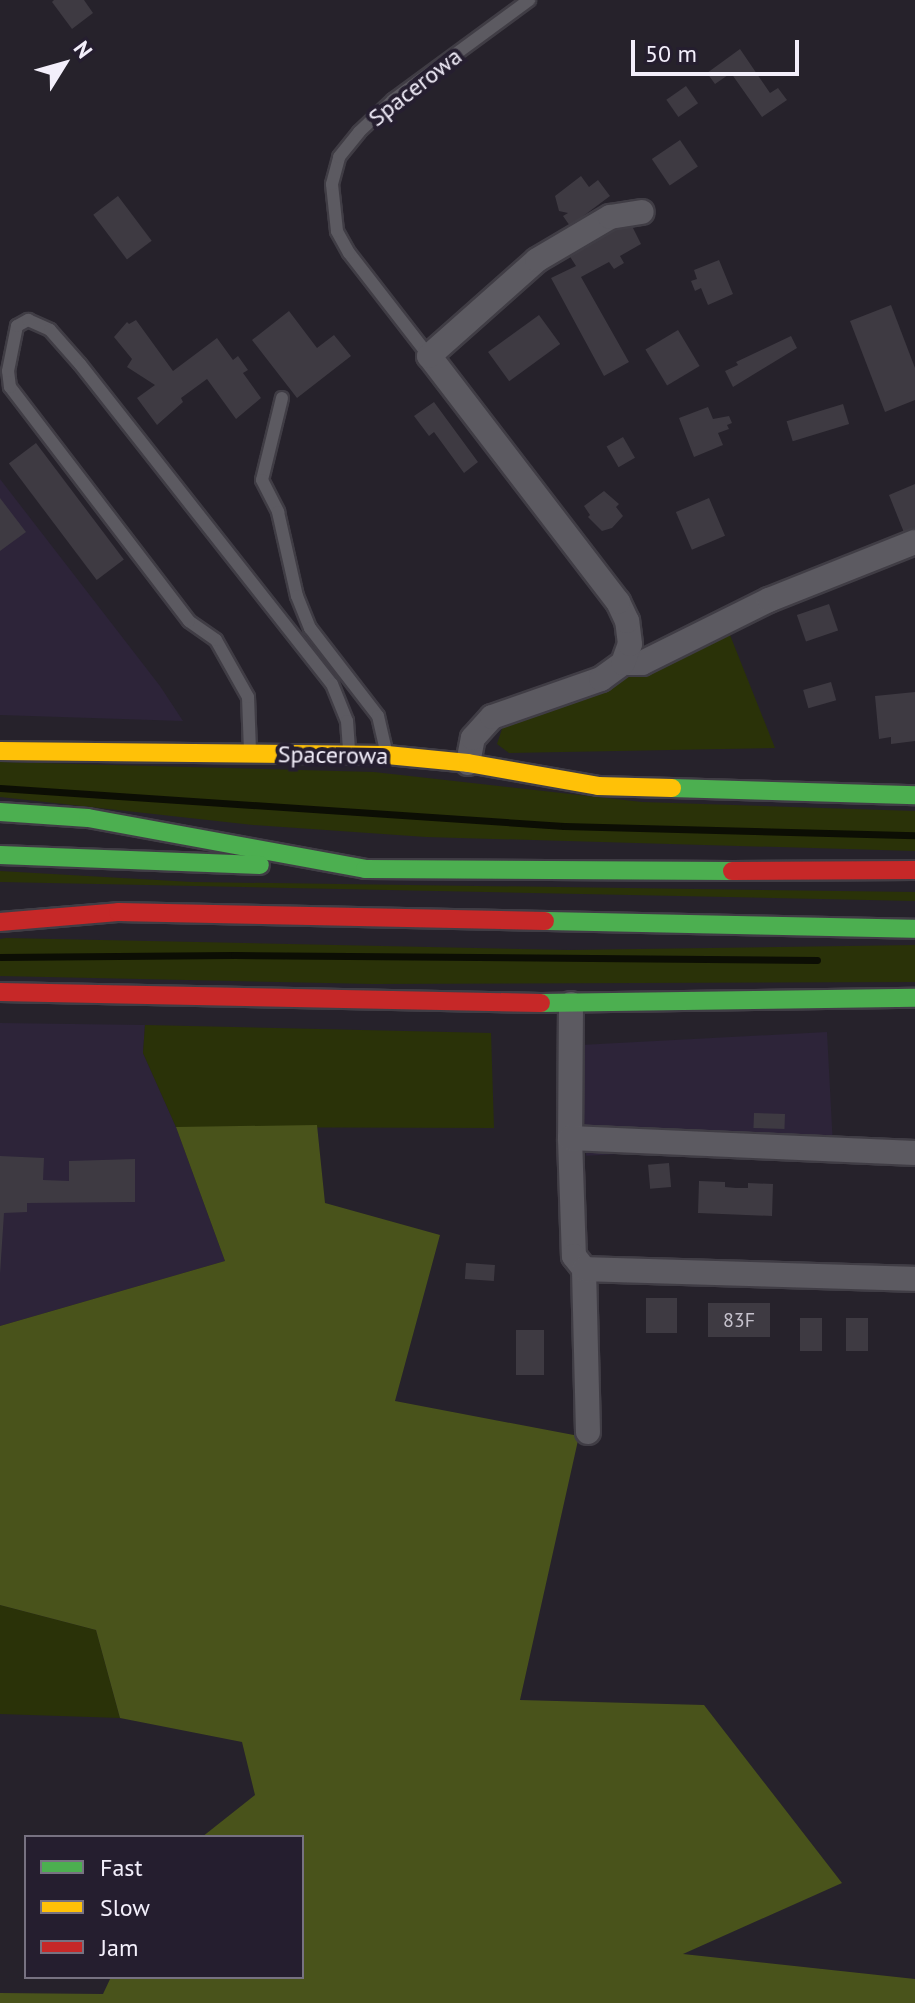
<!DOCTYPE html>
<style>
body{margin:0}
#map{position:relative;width:915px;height:2003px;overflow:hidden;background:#26222b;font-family:"PT Sans",sans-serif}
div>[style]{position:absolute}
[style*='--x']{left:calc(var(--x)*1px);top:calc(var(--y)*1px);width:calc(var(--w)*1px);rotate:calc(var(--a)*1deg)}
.built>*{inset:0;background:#2d2439;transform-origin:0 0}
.green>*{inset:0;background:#2a3208}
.forest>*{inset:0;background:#49531b}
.stream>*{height:7px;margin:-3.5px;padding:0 3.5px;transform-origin:3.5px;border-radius:3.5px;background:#0c0e04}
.building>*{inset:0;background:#3e3a42;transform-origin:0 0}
.roads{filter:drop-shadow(2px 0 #403d45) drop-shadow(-2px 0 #403d45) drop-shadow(0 2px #403d45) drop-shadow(0 -2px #403d45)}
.lane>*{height:12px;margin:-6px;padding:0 6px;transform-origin:6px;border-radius:6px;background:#5c5a61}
.street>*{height:24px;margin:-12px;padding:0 12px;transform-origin:12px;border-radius:12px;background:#5c5a61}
.fast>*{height:18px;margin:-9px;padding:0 9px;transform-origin:9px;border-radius:9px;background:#4caf50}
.slow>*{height:18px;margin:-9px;padding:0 9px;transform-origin:9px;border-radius:9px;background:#ffc107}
.jam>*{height:18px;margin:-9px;padding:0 9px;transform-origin:9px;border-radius:9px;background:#c62828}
span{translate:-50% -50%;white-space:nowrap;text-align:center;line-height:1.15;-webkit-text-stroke:8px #251e2f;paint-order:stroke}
.number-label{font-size:20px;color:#c6c2cd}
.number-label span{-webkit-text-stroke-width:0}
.street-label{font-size:24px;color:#f3effb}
.legend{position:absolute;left:24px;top:1835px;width:280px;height:144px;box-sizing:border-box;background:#251e2f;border:2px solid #777281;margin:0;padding:10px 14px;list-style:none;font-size:24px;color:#f3effb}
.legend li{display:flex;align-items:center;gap:16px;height:40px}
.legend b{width:40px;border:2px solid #777281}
.north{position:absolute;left:24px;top:24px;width:80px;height:80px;-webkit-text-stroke:6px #251e2f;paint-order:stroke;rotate:53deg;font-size:22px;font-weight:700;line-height:32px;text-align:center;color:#f3effb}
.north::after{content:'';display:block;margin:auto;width:28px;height:36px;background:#f3effb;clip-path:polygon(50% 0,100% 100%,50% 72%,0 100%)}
.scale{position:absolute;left:631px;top:40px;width:168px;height:36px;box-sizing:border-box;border:4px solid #f3effb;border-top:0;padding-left:10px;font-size:24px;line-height:28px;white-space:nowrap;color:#f3effb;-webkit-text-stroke:6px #251e2f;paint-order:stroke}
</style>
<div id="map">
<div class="built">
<i style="clip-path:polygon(0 479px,160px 686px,183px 721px,0 715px)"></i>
<i style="clip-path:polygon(0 1023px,145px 1025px,143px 1053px,176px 1127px,225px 1261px,0 1326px)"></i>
<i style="left:827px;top:1032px;width:111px;height:247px;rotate:87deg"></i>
</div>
<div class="green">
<i style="clip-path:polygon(730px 635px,775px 748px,509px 753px,497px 744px,503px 726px)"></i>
<i style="clip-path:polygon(0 762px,374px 772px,642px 802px,915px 811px,915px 851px,426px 837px,253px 825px,0 797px)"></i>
<i style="clip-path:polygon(0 871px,192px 882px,915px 892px,915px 901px,0 882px)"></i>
<i style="clip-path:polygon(6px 938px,568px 950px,915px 945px,915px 982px,373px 984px,0 976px,0 939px)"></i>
<i style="clip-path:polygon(145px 1025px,491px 1033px,494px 1128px,176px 1127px,143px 1053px)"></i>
<i style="clip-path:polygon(0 1605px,96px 1630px,120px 1718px,0 1714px)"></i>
</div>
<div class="forest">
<i style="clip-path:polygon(317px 1125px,325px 1203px,440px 1235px,395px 1401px,579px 1436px,520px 1700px,704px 1705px,842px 1883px,683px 1954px,915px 1979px,915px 2003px,0 2003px,0 1993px,103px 1994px,111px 1977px,302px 1977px,302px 1837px,202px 1837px,255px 1795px,242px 1742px,120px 1718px,96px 1630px,0 1605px,0 1326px,225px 1261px,176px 1127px)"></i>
</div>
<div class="stream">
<i style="--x:0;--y:788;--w:565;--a:3.85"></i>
<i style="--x:564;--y:826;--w:351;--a:1.5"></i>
<i style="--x:0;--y:957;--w:234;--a:-0.5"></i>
<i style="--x:234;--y:955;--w:583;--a:0.49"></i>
</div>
<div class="building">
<i style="clip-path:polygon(54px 0,84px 0,93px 13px,72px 29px,52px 2px)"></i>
<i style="clip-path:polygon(740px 49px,770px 93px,778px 88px,787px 100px,762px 117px,731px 73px,715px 84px,707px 73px)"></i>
<i style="left:686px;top:86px;width:21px;height:24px;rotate:55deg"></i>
<i style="left:680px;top:140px;width:32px;height:34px;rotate:56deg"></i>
<i style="clip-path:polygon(581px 176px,589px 187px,598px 180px,610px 196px,570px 226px,563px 216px,568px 213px,559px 211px,555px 196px)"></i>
<i style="left:118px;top:196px;width:56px;height:31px;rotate:53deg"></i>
<i style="clip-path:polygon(630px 222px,641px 244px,620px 256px,624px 263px,614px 269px,609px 262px,581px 277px,629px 362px,604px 376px,551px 278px,576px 266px,569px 255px)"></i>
<i style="clip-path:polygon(719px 260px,733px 294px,708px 305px,701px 288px,695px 291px,691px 281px,697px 279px,694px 270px)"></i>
<i style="clip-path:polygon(891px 305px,915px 368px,915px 400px,885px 412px,850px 321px)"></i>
<i style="clip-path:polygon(289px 311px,317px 348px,334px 335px,351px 356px,297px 398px,252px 340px)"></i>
<i style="left:539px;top:315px;width:36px;height:63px;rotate:54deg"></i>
<i style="clip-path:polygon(136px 320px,173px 371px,217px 338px,233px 360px,238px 356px,248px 370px,243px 373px,261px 398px,236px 419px,207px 379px,181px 398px,183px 402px,157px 425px,137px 398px,155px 385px,127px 367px,132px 359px,114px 337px,127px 322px,129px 324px)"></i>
<i style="left:678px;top:330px;width:42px;height:38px;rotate:59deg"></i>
<i style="clip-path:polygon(791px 336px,797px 348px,733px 387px,725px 371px,738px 365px,736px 362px)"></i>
<i style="clip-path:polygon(434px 402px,478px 462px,464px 473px,434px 432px,429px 436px,414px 416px)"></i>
<i style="left:843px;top:404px;width:21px;height:59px;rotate:73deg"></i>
<i style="clip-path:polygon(708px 407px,713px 419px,729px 416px,732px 423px,727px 425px,729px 429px,718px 433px,723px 445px,694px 457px,679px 418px)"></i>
<i style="left:623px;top:437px;width:24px;height:19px;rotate:60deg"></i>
<i style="left:36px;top:443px;width:146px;height:34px;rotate:53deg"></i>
<i style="clip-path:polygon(915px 484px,915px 537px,907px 540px,889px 495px)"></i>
<i style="clip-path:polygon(604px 491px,619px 504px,616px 507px,623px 516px,612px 528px,602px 531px,588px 517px,590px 515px,584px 506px)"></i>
<i style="clip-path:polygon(0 498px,26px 532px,0 551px)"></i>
<i style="left:709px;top:498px;width:41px;height:36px;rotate:67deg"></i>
<i style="left:829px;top:604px;width:28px;height:34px;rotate:71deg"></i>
<i style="left:831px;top:682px;width:19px;height:29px;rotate:74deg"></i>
<i style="clip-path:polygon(915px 692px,915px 741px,891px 744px,891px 737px,879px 739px,875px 696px)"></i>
<i style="left:754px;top:1113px;width:31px;height:15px;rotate:2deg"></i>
<i style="clip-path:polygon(0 1156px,44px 1158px,43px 1180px,69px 1181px,69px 1161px,135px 1159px,135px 1202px,27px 1203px,27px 1212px,4px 1213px,0 1274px)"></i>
<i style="left:669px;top:1163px;width:24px;height:21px;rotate:85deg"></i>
<i style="clip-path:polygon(699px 1181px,725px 1182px,725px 1187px,736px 1188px,748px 1188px,748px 1183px,773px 1184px,772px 1216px,698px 1213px)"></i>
<i style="left:466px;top:1263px;width:29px;height:16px;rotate:4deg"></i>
<i style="left:646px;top:1298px;width:31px;height:35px"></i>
<i style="left:708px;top:1303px;width:62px;height:34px"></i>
<i style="left:800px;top:1318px;width:22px;height:33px"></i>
<i style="left:846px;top:1318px;width:22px;height:33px"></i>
<i style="left:516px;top:1330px;width:28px;height:45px"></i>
</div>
<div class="roads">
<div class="lane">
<i style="--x:429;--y:356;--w:130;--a:-127.8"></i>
<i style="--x:349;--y:253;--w:25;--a:-119"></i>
<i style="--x:337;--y:231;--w:47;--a:-96.1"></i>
<i style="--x:332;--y:184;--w:28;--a:-75"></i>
<i style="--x:339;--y:157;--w:32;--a:-51"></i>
<i style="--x:359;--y:132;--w:47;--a:-43.3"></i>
<i style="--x:393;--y:100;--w:169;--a:-36.3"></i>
<i style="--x:282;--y:398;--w:84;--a:103.7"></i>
<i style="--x:262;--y:480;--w:36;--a:63"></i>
<i style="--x:278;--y:512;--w:86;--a:77.3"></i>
<i style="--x:297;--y:596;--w:35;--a:68"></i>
<i style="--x:310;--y:628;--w:111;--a:52.3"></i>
<i style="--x:378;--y:716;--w:36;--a:77"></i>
<i style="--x:250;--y:751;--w:54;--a:-92.1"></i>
<i style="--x:248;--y:697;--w:65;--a:-119.3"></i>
<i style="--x:216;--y:640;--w:33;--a:-145"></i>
<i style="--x:189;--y:621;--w:295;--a:-127.4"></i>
<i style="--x:10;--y:387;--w:16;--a:-97"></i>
<i style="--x:8;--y:371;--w:46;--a:-78.7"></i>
<i style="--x:17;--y:326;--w:13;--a:-29"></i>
<i style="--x:28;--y:320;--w:24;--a:24"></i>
<i style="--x:50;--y:330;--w:45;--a:48.6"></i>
<i style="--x:80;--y:364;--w:407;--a:51.8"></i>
<i style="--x:332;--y:684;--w:40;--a:68"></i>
<i style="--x:347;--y:721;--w:30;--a:86"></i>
</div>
<div class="street">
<i style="--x:623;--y:663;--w:19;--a:0"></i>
<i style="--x:642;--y:663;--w:142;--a:-26.4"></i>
<i style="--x:769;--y:600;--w:157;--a:-21.7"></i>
<i style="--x:468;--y:763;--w:25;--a:-79"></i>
<i style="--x:473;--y:738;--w:28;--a:-48"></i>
<i style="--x:492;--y:717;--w:115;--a:-19.2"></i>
<i style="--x:601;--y:679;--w:27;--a:-36"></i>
<i style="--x:623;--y:663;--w:20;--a:-70"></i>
<i style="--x:630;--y:644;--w:23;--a:-97"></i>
<i style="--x:627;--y:621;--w:21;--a:-115"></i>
<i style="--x:618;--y:602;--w:310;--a:-127.5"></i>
<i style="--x:429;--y:356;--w:144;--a:-41.6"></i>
<i style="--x:537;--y:260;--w:85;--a:-30.5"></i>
<i style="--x:610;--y:217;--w:32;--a:-9"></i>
<i style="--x:571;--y:1004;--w:134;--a:90.4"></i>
<i style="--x:570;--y:1138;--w:118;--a:88.1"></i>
<i style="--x:574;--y:1256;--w:16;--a:52"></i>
<i style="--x:584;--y:1269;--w:163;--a:88.6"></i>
<i style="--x:570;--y:1138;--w:345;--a:2.5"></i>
<i style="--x:584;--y:1269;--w:331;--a:1.7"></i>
</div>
<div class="fast">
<i style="--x:672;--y:788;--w:243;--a:1.7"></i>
<i style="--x:0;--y:812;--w:88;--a:3.9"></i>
<i style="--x:88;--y:818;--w:282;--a:10.4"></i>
<i style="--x:365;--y:869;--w:367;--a:0.3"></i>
<i style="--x:0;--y:855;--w:260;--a:2.2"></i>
<i style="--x:545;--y:921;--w:370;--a:1.2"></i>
<i style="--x:541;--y:1003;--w:374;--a:-0.8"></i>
</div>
<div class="slow">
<i style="--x:0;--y:751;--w:387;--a:0.6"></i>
<i style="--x:387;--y:755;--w:81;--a:5.6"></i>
<i style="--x:468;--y:763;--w:132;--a:10"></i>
<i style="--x:598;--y:786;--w:74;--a:1.5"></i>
</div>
<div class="jam">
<i style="--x:732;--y:871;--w:183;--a:-0.3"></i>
<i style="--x:0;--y:922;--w:118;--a:-4.8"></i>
<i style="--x:118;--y:912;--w:427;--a:1.2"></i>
<i style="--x:0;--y:992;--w:541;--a:1.16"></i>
</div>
</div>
<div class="number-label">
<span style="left:739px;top:1320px">83F</span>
</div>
<div class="street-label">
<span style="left:415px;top:87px;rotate:-38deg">Spacerowa</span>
<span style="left:333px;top:755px;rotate:1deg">Spacerowa</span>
</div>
<ul class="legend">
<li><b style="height:10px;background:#4caf50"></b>Fast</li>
<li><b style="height:10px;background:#ffc107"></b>Slow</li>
<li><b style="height:10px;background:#c62828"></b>Jam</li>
</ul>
<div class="north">N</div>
<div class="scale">50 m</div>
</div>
